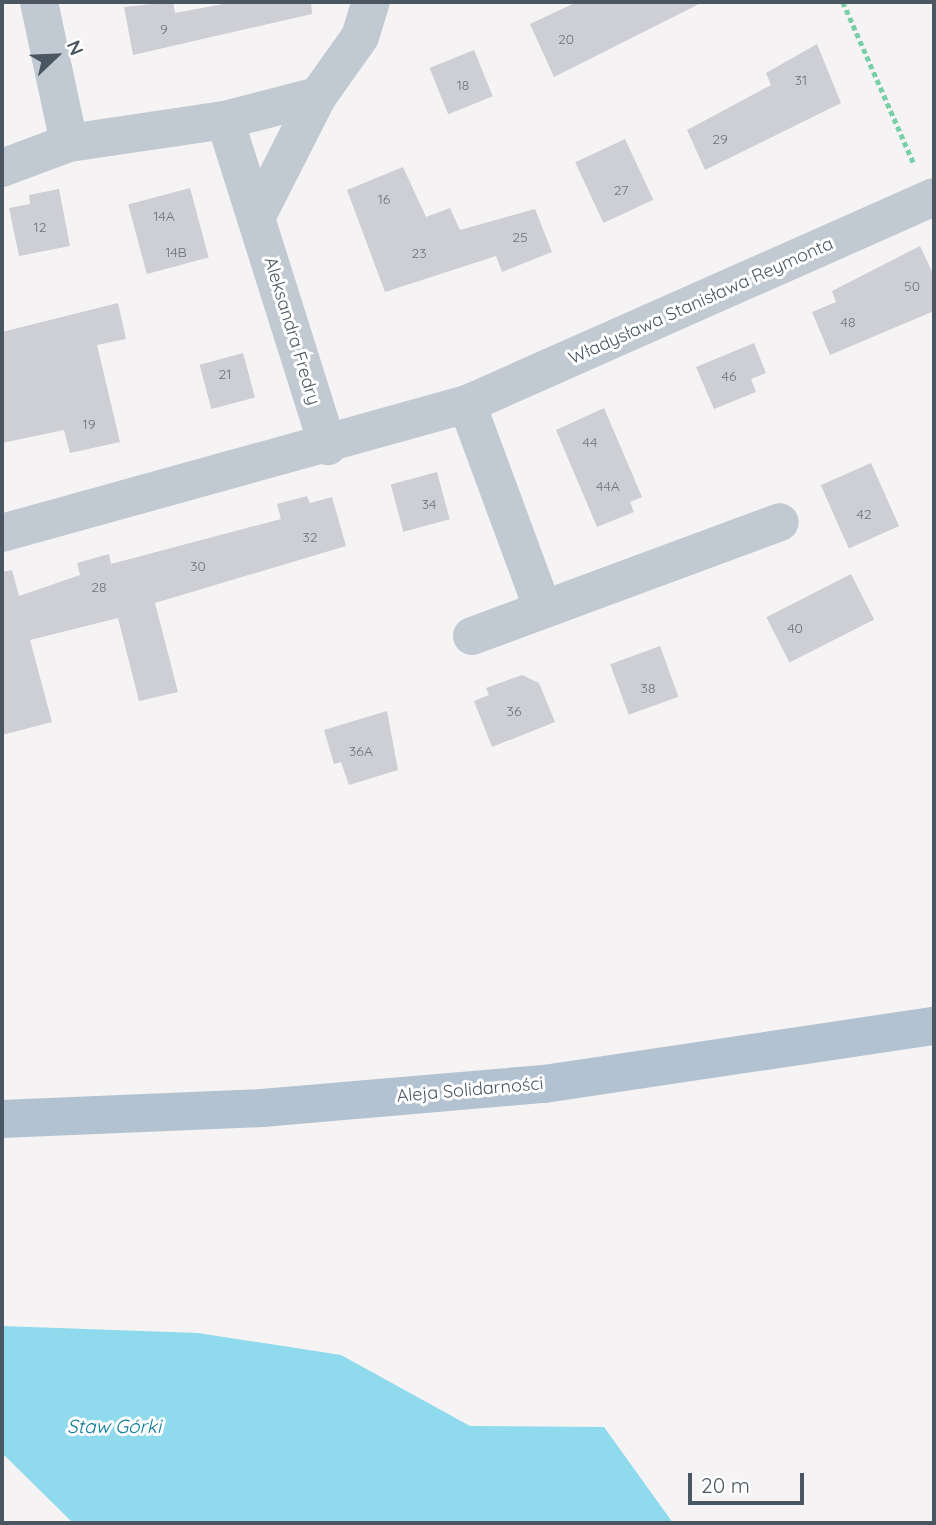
<!DOCTYPE html>
<meta charset="utf-8">
<style>
body{margin:0}
#map{position:relative;width:936px;height:1525px;overflow:hidden;background:#f5f3f3;font-family:Quicksand,sans-serif}
div>[style]{position:absolute}
[style*='--x']{left:calc(var(--x)*1px);top:calc(var(--y)*1px);width:calc(var(--w)*1px);rotate:calc(var(--a)*1deg)}
.water>*{inset:0;background:#90daee}
.building>*{inset:0;background:#cdcfd5;transform-origin:0 0}
.path>*{height:4.5px;margin-top:-2.25px;transform-origin:0;background:repeating-linear-gradient(90deg,#7ad0a6 0 5px,transparent 0 8.5px)}
.street>*{height:38px;margin:-19px;padding:0 19px;transform-origin:19px;border-radius:19px;background:#c1cad2}
.primary>*{height:38px;margin:-19px;padding:0 19px;transform-origin:19px;border-radius:19px;background:#b3c2d1}
span{translate:-50% -50%;white-space:nowrap;text-align:center;line-height:1.15;-webkit-text-stroke:6px #fff;paint-order:stroke}
.number-label{font-size:14px;color:#6b747e}
.number-label span{-webkit-text-stroke-width:0}
.street-label{font-size:18px;color:#4a5661}
.water-label{font-size:19px;color:#0c7c9b;font-style:italic}
.frame{position:absolute;inset:0;border:4px solid #4a5661;pointer-events:none}
.north{position:absolute;left:21px;top:21px;width:70px;height:70px;-webkit-text-stroke:5px #fff;paint-order:stroke;rotate:67deg;font-size:19px;font-weight:700;line-height:28px;text-align:center;color:#4a5661}
.north::after{content:'';display:block;margin:auto;width:24px;height:32px;background:#4a5661;clip-path:polygon(50% 0,100% 100%,50% 72%,0 100%)}
.scale{position:absolute;left:688px;top:1473px;width:116px;height:32px;box-sizing:border-box;border:4px solid #4a5661;border-top:0;padding-left:9px;font-size:21px;line-height:24px;white-space:nowrap;color:#4a5661;-webkit-text-stroke:5px #fff;paint-order:stroke}
</style>
<div id="map">
<div class="water">
<i style="clip-path:polygon(2px 1326px,198px 1333px,341px 1355px,470px 1426px,604px 1427px,673px 1523px,73px 1523px,2px 1453px)"></i>
</div>
<div class="building">
<i style="clip-path:polygon(173px 2px,175px 13px,234px 2px,311px 2px,312px 14px,133px 55px,124px 7px)"></i>
<i style="clip-path:polygon(577px 2px,703px 2px,554px 77px,530px 24px)"></i>
<i style="clip-path:polygon(817px 44px,841px 103px,705px 170px,687px 130px,771px 85px,766px 73px)"></i>
<i style="left:474px;top:50px;width:50px;height:48px;rotate:68deg"></i>
<i style="left:625px;top:139px;width:67px;height:55px;rotate:65deg"></i>
<i style="clip-path:polygon(403px 167px,426px 217px,450px 208px,460px 230px,535px 209px,552px 252px,502px 272px,496px 256px,385px 292px,347px 190px)"></i>
<i style="left:190px;top:188px;width:72px;height:64px;rotate:75deg"></i>
<i style="clip-path:polygon(59px 189px,70px 246px,19px 256px,9px 208px,30px 204px,29px 195px)"></i>
<i style="clip-path:polygon(920px 246px,934px 276px,934px 311px,830px 355px,812px 312px,836px 302px,832px 291px)"></i>
<i style="clip-path:polygon(118px 303px,126px 339px,97px 345px,120px 442px,70px 453px,64px 430px,2px 443px,2px 332px)"></i>
<i style="clip-path:polygon(754px 343px,766px 373px,751px 379px,756px 392px,714px 409px,696px 367px)"></i>
<i style="left:243px;top:353px;width:46px;height:45px;rotate:75deg"></i>
<i style="clip-path:polygon(604px 408px,642px 497px,630px 502px,634px 512px,597px 527px,556px 430px)"></i>
<i style="left:871px;top:463px;width:69px;height:55px;rotate:66deg"></i>
<i style="left:437px;top:472px;width:49px;height:48px;rotate:75deg"></i>
<i style="clip-path:polygon(307px 496px,310px 503px,332px 497px,346px 546px,155px 603px,178px 692px,139px 701px,118px 618px,30px 640px,52px 722px,2px 735px,2px 572px,12px 570px,19px 596px,80px 575px,77px 563px,109px 554px,111px 564px,281px 519px,277px 504px)"></i>
<i style="left:851px;top:574px;width:51px;height:95px;rotate:63deg"></i>
<i style="left:660px;top:646px;width:54px;height:53px;rotate:70deg"></i>
<i style="clip-path:polygon(522px 675px,539px 683px,555px 722px,492px 747px,474px 701px,489px 695px,486px 688px)"></i>
<i style="clip-path:polygon(387px 711px,398px 770px,349px 785px,341px 762px,334px 764px,324px 730px)"></i>
</div>
<div class="path">
<i style="--x:843;--y:2;--w:177;--a:66.3"></i>
</div>
<div class="street">
<i style="--x:39;--y:2;--w:144;--a:78"></i>
<i style="--x:225;--y:120;--w:342;--a:72.5"></i>
<i style="--x:2;--y:168;--w:72;--a:-20.5"></i>
<i style="--x:69;--y:143;--w:158;--a:-8.4"></i>
<i style="--x:225;--y:120;--w:96;--a:-14.5"></i>
<i style="--x:318;--y:96;--w:72;--a:-54.6"></i>
<i style="--x:360;--y:37;--w:37;--a:-73"></i>
<i style="--x:257;--y:216;--w:135;--a:-63.1"></i>
<i style="--x:467;--y:404;--w:219;--a:69.7"></i>
<i style="--x:2;--y:533;--w:483;--a:-15.5"></i>
<i style="--x:467;--y:404;--w:511;--a:-23.91"></i>
<i style="--x:472;--y:636;--w:328;--a:-20.3"></i>
</div>
<div class="primary">
<i style="--x:2;--y:1119;--w:260;--a:-2.4"></i>
<i style="--x:262;--y:1108;--w:283;--a:-4.9"></i>
<i style="--x:544;--y:1084;--w:394;--a:-8.5"></i>
</div>
<div class="number-label">
<span style="left:164px;top:29px">9</span>
<span style="left:566px;top:39px">20</span>
<span style="left:801px;top:80px">31</span>
<span style="left:463px;top:85px">18</span>
<span style="left:720px;top:139px">29</span>
<span style="left:621px;top:190px">27</span>
<span style="left:384px;top:199px">16</span>
<span style="left:164px;top:216px">14A</span>
<span style="left:40px;top:227px">12</span>
<span style="left:520px;top:237px">25</span>
<span style="left:176px;top:252px">14B</span>
<span style="left:419px;top:253px">23</span>
<span style="left:912px;top:286px">50</span>
<span style="left:848px;top:322px">48</span>
<span style="left:225px;top:374px">21</span>
<span style="left:729px;top:376px">46</span>
<span style="left:89px;top:424px">19</span>
<span style="left:590px;top:442px">44</span>
<span style="left:608px;top:486px">44A</span>
<span style="left:429px;top:504px">34</span>
<span style="left:864px;top:514px">42</span>
<span style="left:310px;top:537px">32</span>
<span style="left:198px;top:566px">30</span>
<span style="left:99px;top:587px">28</span>
<span style="left:795px;top:628px">40</span>
<span style="left:648px;top:688px">38</span>
<span style="left:514px;top:711px">36</span>
<span style="left:361px;top:751px">36A</span>
</div>
<div class="street-label">
<span style="left:701px;top:301px;rotate:-24deg">Władysława Stanisława Reymonta</span>
<span style="left:292px;top:331px;rotate:73deg">Aleksandra Fredry</span>
<span style="left:470px;top:1090px;rotate:-5deg">Aleja Solidarności</span>
</div>
<div class="water-label">
<span style="left:114px;top:1427px">Staw Górki</span>
</div>
<div class="frame"></div>
<div class="north">N</div>
<div class="scale">20 m</div>
</div>
